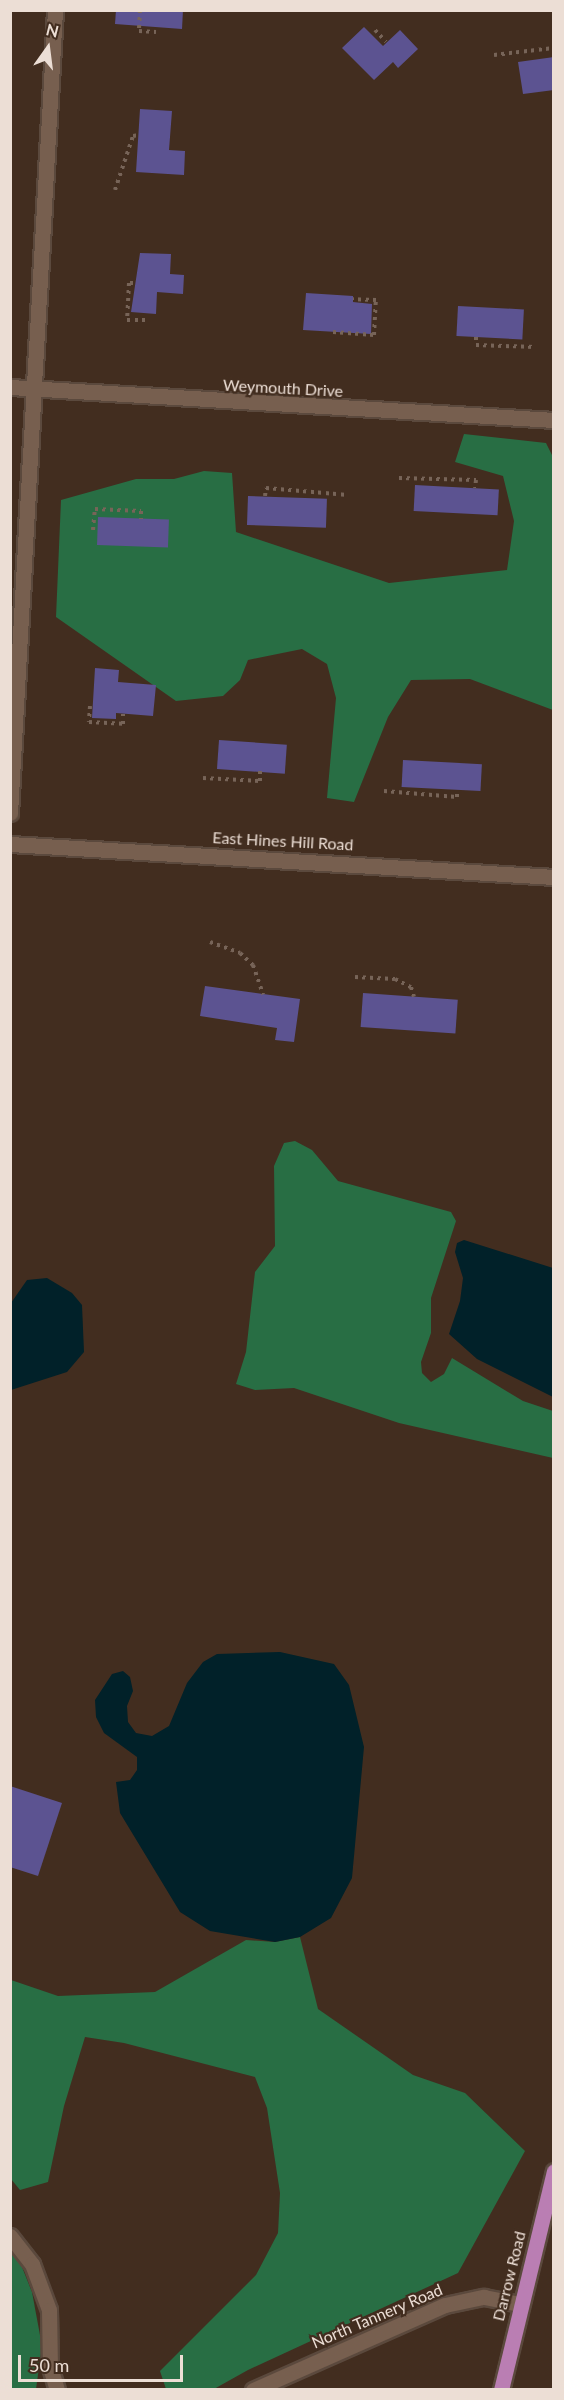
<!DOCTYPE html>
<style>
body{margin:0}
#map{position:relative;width:564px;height:2400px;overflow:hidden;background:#422d1f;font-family:Lato,sans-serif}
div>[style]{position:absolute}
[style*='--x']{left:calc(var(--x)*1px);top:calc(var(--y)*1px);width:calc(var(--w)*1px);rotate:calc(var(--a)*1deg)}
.forest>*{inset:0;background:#286e44}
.water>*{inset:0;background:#012129}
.building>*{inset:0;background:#5c5391;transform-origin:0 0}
.path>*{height:4px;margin-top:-2px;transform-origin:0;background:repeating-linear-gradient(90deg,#776458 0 3px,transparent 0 7.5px)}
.roads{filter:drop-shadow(2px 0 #5b493d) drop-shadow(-2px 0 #5b493d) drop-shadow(0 2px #5b493d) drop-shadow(0 -2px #5b493d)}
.minor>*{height:15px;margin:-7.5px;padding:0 7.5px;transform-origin:7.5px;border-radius:7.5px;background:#775f4f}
.major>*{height:15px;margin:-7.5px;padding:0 7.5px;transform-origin:7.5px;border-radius:7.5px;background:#ba7eb3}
span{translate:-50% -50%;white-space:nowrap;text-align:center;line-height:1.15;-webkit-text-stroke:4.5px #422d1f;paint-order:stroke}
.street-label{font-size:16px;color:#ecded5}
.frame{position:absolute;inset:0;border:12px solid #ecded5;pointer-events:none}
.north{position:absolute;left:18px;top:18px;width:60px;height:60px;-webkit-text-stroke:4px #422d1f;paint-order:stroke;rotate:14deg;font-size:16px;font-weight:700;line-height:24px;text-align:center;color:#ecded5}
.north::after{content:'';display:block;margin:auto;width:21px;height:27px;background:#ecded5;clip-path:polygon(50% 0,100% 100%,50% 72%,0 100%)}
.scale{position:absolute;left:18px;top:2355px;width:165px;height:27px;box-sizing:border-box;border:3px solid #ecded5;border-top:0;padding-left:8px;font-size:18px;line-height:21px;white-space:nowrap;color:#ecded5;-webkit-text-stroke:4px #422d1f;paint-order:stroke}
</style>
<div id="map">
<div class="forest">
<i style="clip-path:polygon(464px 434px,546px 443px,553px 457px,553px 710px,470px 679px,411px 680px,388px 717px,354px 802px,327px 798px,336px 698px,327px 664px,302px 649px,248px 660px,240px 680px,223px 696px,176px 701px,56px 617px,61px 500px,136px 479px,174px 479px,204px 471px,232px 473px,236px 532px,389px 583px,507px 570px,514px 521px,503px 476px,455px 462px)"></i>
<i style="clip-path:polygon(295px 1141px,312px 1150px,338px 1181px,451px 1212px,456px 1221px,431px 1298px,431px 1333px,421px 1362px,422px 1373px,431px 1382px,444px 1374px,452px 1358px,523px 1401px,553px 1411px,553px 1458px,399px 1423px,294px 1388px,255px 1390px,236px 1384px,246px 1352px,255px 1272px,275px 1246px,274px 1166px,284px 1143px)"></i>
<i style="clip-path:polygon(300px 1937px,318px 2009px,413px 2075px,465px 2093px,525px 2151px,458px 2273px,248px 2370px,214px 2389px,166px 2389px,160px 2371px,256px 2275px,278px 2233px,280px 2193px,267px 2108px,255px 2077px,124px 2043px,85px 2037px,64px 2106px,48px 2182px,20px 2190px,11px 2179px,11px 1980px,58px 1996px,155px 1992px,246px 1940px,275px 1942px)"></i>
<i style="clip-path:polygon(10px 2249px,18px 2257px,32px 2292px,42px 2346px,36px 2389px,11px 2389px)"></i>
</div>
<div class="water">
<i style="clip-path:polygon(464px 1240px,553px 1268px,553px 1397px,477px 1359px,449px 1334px,460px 1301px,463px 1278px,455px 1252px,457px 1243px)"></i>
<i style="clip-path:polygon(47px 1278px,72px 1293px,82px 1305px,84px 1352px,67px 1372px,11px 1390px,11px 1303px,27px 1280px)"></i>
<i style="clip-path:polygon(280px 1652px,334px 1664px,349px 1685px,364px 1747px,352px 1878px,331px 1918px,300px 1937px,275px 1942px,210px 1931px,180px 1912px,120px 1813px,116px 1782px,130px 1780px,137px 1770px,137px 1757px,104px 1733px,96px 1717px,95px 1700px,112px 1674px,123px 1671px,130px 1677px,133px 1691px,127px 1706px,128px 1722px,136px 1733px,152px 1736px,169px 1726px,187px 1683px,203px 1662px,217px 1654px)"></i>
</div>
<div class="building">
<i style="clip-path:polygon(116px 10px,183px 10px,182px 29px,115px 24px)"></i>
<i style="clip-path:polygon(364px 27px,383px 46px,400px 30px,418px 49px,398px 68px,393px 62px,374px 80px,342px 48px)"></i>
<i style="clip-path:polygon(554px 57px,554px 90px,523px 94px,518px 62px)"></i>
<i style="clip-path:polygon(140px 109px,172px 111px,169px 150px,185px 151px,184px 175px,136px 172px)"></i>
<i style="clip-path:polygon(140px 253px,171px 254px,170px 274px,184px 275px,183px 294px,157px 292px,156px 314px,131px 312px)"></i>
<i style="clip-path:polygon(306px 293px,353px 296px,353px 302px,372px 304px,371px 334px,303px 330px)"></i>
<i style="left:458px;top:306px;width:66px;height:30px;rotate:3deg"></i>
<i style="left:415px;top:485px;width:84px;height:26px;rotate:3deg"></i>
<i style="left:248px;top:496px;width:79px;height:29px;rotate:2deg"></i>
<i style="left:98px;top:517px;width:71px;height:28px;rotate:2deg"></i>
<i style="clip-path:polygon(95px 668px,119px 670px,118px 682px,156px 685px,153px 716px,116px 713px,116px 719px,92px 718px)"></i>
<i style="left:219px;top:740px;width:68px;height:29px;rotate:4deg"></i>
<i style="left:403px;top:760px;width:79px;height:27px;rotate:3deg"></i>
<i style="clip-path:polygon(205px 986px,300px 999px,294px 1042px,275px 1040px,277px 1028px,200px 1016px)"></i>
<i style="left:363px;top:993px;width:95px;height:34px;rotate:4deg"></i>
<i style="clip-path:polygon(10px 1786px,62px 1803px,38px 1876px,10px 1867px)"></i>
</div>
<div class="path">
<i style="--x:140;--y:10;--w:21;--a:93"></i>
<i style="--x:139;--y:31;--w:17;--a:3"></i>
<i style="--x:375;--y:30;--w:16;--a:47"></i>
<i style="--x:494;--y:55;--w:60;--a:-6.7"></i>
<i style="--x:115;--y:190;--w:57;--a:-71.6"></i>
<i style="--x:133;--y:136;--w:6;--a:-9"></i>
<i style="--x:133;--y:283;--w:4;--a:180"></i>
<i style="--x:129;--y:283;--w:37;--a:93"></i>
<i style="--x:127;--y:320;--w:18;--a:0"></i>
<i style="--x:333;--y:332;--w:41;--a:4.2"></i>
<i style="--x:374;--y:335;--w:35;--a:-87"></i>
<i style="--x:376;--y:300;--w:23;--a:-178"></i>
<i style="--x:476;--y:337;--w:8;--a:90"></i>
<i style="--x:476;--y:345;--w:59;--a:1.9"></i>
<i style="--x:399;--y:478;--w:77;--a:1.5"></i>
<i style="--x:476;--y:480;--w:8;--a:97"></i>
<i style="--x:265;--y:496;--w:8;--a:-83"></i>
<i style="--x:266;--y:488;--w:82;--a:4.9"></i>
<i style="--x:93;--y:530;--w:21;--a:-85"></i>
<i style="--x:95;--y:509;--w:46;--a:2.5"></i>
<i style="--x:141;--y:511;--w:8;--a:90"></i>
<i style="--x:90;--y:706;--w:16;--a:94"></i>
<i style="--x:89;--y:722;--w:34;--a:3"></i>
<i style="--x:123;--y:724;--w:10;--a:-90"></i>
<i style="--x:203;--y:778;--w:57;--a:3"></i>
<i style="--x:260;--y:781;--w:10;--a:-90"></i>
<i style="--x:384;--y:791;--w:73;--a:4.7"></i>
<i style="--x:457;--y:797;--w:7;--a:-90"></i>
<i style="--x:210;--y:942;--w:32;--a:20"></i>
<i style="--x:240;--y:953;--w:18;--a:43"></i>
<i style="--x:253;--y:965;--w:31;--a:71"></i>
<i style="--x:355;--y:977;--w:40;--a:2.9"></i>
<i style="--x:395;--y:979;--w:18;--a:27"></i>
<i style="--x:411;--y:987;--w:10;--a:73"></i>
</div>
<div class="roads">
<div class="minor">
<i style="--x:10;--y:387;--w:545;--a:3.47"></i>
<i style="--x:10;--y:813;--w:804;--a:-86.79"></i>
<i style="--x:10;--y:844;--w:545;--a:3.47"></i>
<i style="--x:10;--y:2236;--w:36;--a:52"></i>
<i style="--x:32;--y:2264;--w:49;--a:69.7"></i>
<i style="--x:49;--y:2310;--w:57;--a:89"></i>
<i style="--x:50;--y:2367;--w:24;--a:73"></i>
<i style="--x:253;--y:2390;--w:210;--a:-23.9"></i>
<i style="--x:445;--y:2305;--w:40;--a:-12"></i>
<i style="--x:484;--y:2297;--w:37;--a:11"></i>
</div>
<div class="major">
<i style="--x:501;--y:2390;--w:225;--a:-76.4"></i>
</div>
</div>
<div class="street-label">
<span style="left:283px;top:388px;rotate:3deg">Weymouth Drive</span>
<span style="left:283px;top:841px;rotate:3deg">East Hines Hill Road</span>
<span style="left:509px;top:2276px;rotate:-76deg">Darrow Road</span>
<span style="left:377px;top:2316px;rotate:-23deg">North Tannery Road</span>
</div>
<div class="frame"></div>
<div class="north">N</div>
<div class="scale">50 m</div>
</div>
